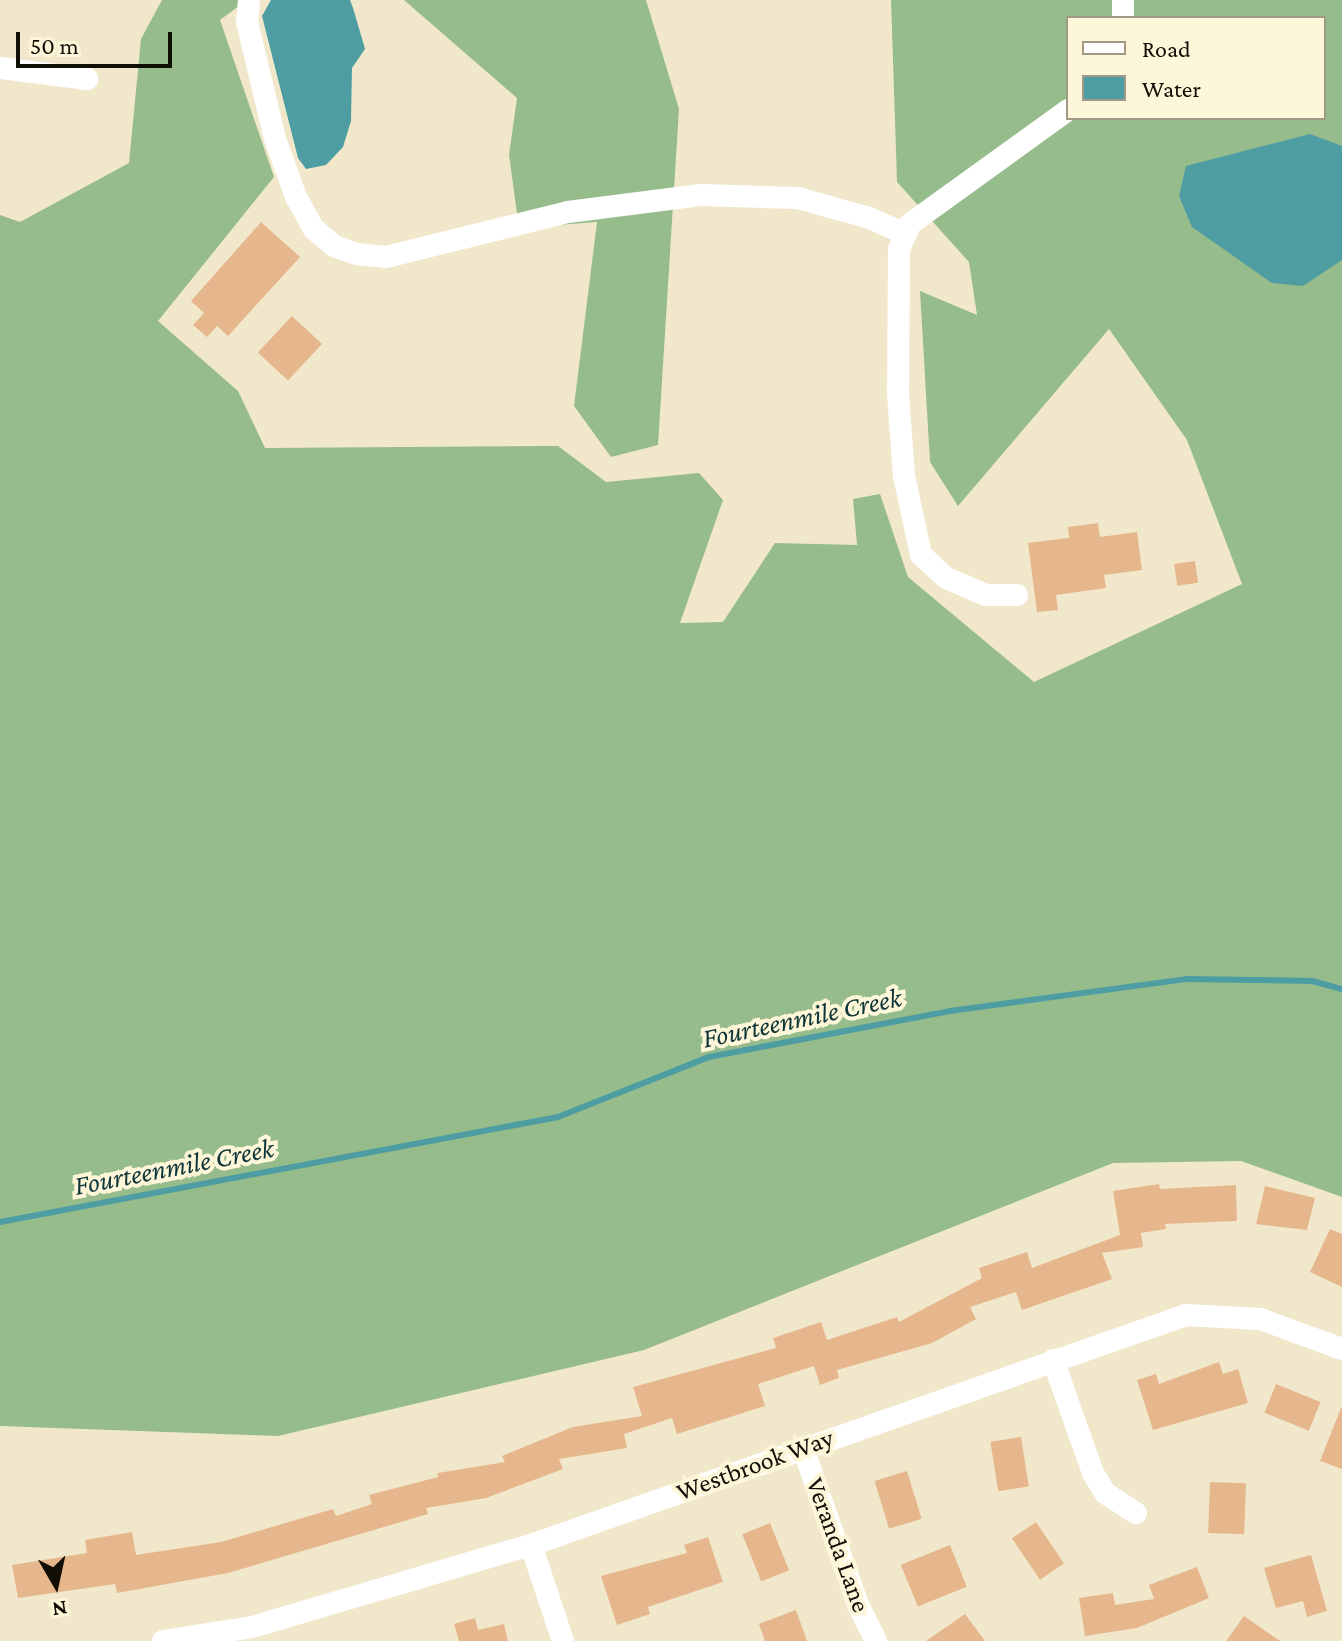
<!DOCTYPE html>
<style>
body{margin:0}
#map{position:relative;width:1342px;height:1641px;overflow:hidden;background:#f1e8cc;font-family:"Crimson Pro",serif}
div>[style]{position:absolute}
[style*='--x']{left:calc(var(--x)*1px);top:calc(var(--y)*1px);width:calc(var(--w)*1px);rotate:calc(var(--a)*1deg)}
.forest>*{inset:0;background:#96bc8c}
.water>*{inset:0;background:#4e9da3}
.stream>*{height:6px;margin:-3px;padding:0 3px;transform-origin:3px;border-radius:3px;background:#4e9da3}
.building>*{inset:0;background:#e6b78d;transform-origin:0 0}
.minor>*{height:22px;margin:-11px;padding:0 11px;transform-origin:11px;border-radius:11px;background:#fff}
span{translate:-50% -50%;white-space:nowrap;text-align:center;line-height:1.15;-webkit-text-stroke:8px #fef6d9;paint-order:stroke}
.street-label{font-size:26px;color:#110e06}
.water-label{font-size:28px;color:#0e3538;font-style:italic}
.legend{position:absolute;left:1066px;top:16px;width:260px;height:104px;box-sizing:border-box;background:#fef6d9;border:2px solid #9f9985;margin:0;padding:10px 14px;list-style:none;font-size:24px;color:#110e06}
.legend li{display:flex;align-items:center;gap:16px;height:40px}
.legend b{width:40px;border:2px solid #9f9985}
.north{position:absolute;left:16px;top:1545px;width:80px;height:80px;-webkit-text-stroke:6px #fef6d9;paint-order:stroke;rotate:171deg;font-size:22px;font-weight:700;line-height:32px;text-align:center;color:#110e06}
.north::after{content:'';display:block;margin:auto;width:28px;height:36px;background:#110e06;clip-path:polygon(50% 0,100% 100%,50% 72%,0 100%)}
.scale{position:absolute;left:16px;top:32px;width:156px;height:36px;box-sizing:border-box;border:4px solid #110e06;border-top:0;padding-left:10px;font-size:24px;line-height:28px;white-space:nowrap;color:#110e06;-webkit-text-stroke:6px #fef6d9;paint-order:stroke}
</style>
<div id="map">
<div class="forest">
<i style="clip-path:polygon(evenodd,162px 0,247px 0,220px 20px,274px 177px,158px 321px,238px 391px,265px 448px,558px 446px,606px 482px,699px 473px,723px 500px,680px 623px,723px 622px,775px 543px,857px 545px,853px 499px,880px 494px,908px 577px,1034px 682px,1242px 584px,1187px 440px,1109px 329px,958px 506px,930px 462px,920px 291px,977px 315px,969px 262px,897px 182px,891px 0,1342px 0,1342px 1197px,1241px 1161px,1113px 1163px,644px 1350px,278px 1436px,0 1426px,0 215px,20px 222px,129px 163px,141px 39px,162px 0,1068px 18px,1324px 18px,1324px 118px,1068px 118px,1068px 18px)"></i>
<i style="clip-path:polygon(404px 0,646px 0,679px 109px,658px 445px,611px 457px,574px 406px,597px 222px,519px 228px,509px 155px,517px 98px)"></i>
</div>
<div class="water">
<i style="clip-path:polygon(271px 0,350px 0,353px 8px,365px 49px,352px 68px,351px 121px,343px 147px,326px 165px,306px 169px,298px 158px,262px 16px)"></i>
<i style="clip-path:polygon(1310px 134px,1342px 146px,1342px 260px,1303px 286px,1272px 283px,1192px 227px,1179px 196px,1186px 166px)"></i>
</div>
<div class="stream">
<i style="--x:0;--y:1222;--w:568;--a:-10.66"></i>
<i style="--x:558;--y:1117;--w:162;--a:-21.7"></i>
<i style="--x:709;--y:1057;--w:245;--a:-10.8"></i>
<i style="--x:950;--y:1011;--w:238;--a:-7.7"></i>
<i style="--x:1186;--y:979;--w:126;--a:0.9"></i>
<i style="--x:1312;--y:981;--w:31;--a:15"></i>
</div>
<div class="building">
<i style="clip-path:polygon(261px 222px,300px 257px,228px 336px,217px 326px,207px 337px,193px 325px,204px 313px,191px 301px)"></i>
<i style="left:292px;top:316px;width:41px;height:50px;rotate:43deg"></i>
<i style="clip-path:polygon(1098px 523px,1100px 537px,1137px 532px,1142px 570px,1104px 575px,1106px 588px,1056px 595px,1058px 610px,1037px 612px,1028px 543px,1069px 538px,1068px 527px)"></i>
<i style="left:1195px;top:561px;width:22px;height:21px;rotate:82deg"></i>
<i style="clip-path:polygon(1159px 1184px,1160px 1189px,1236px 1185px,1237px 1221px,1165px 1224px,1166px 1229px,1141px 1233px,1143px 1247px,1102px 1253px,1112px 1279px,1022px 1310px,1016px 1292px,970px 1307px,976px 1319px,932px 1343px,837px 1370px,839px 1378px,820px 1385px,814px 1366px,758px 1384px,765px 1406px,677px 1434px,672px 1418px,624px 1434px,627px 1448px,559px 1459px,563px 1469px,486px 1498px,426px 1508px,428px 1514px,228px 1573px,117px 1593px,115px 1584px,18px 1598px,12px 1565px,87px 1553px,85px 1540px,132px 1532px,136px 1555px,221px 1542px,333px 1509px,336px 1516px,372px 1504px,369px 1495px,438px 1477px,438px 1473px,505px 1462px,502px 1456px,573px 1427px,642px 1416px,633px 1387px,776px 1348px,773px 1338px,821px 1322px,827px 1340px,897px 1317px,899px 1322px,982px 1278px,979px 1268px,1027px 1252px,1032px 1268px,1120px 1235px,1113px 1191px)"></i>
<i style="clip-path:polygon(1265px 1186px,1315px 1198px,1307px 1230px,1256px 1224px)"></i>
<i style="clip-path:polygon(1330px 1229px,1342px 1234px,1342px 1287px,1310px 1272px)"></i>
<i style="clip-path:polygon(1219px 1362px,1223px 1374px,1238px 1369px,1248px 1403px,1153px 1430px,1137px 1380px,1156px 1374px,1159px 1384px)"></i>
<i style="left:1276px;top:1384px;width:48px;height:31px;rotate:22deg"></i>
<i style="clip-path:polygon(1341px 1408px,1342px 1408px,1342px 1469px,1320px 1461px)"></i>
<i style="left:1021px;top:1437px;width:50px;height:31px;rotate:81deg"></i>
<i style="left:907px;top:1471px;width:50px;height:34px;rotate:73deg"></i>
<i style="left:1210px;top:1482px;width:36px;height:51px;rotate:2deg"></i>
<i style="left:1036px;top:1522px;width:50px;height:29px;rotate:56deg"></i>
<i style="left:770px;top:1523px;width:51px;height:30px;rotate:68deg"></i>
<i style="clip-path:polygon(708px 1537px,723px 1582px,648px 1607px,650px 1614px,617px 1625px,601px 1576px,687px 1553px,684px 1545px)"></i>
<i style="left:950px;top:1545px;width:45px;height:53px;rotate:68deg"></i>
<i style="clip-path:polygon(1311px 1555px,1327px 1611px,1307px 1617px,1303px 1601px,1276px 1608px,1264px 1568px)"></i>
<i style="clip-path:polygon(1197px 1567px,1209px 1598px,1137px 1628px,1085px 1636px,1079px 1598px,1113px 1593px,1115px 1605px,1154px 1599px,1149px 1585px)"></i>
<i style="clip-path:polygon(796px 1610px,807px 1641px,765px 1641px,759px 1624px)"></i>
<i style="clip-path:polygon(965px 1614px,985px 1641px,926px 1641px)"></i>
<i style="clip-path:polygon(1244px 1616px,1280px 1641px,1226px 1641px)"></i>
<i style="clip-path:polygon(475px 1618px,478px 1630px,504px 1624px,508px 1641px,459px 1641px,454px 1624px)"></i>
</div>
<div class="minor">
<i style="--x:249;--y:0;--w:22;--a:95"></i>
<i style="--x:247;--y:22;--w:120;--a:76.5"></i>
<i style="--x:275;--y:139;--w:62;--a:70.1"></i>
<i style="--x:296;--y:197;--w:37;--a:61"></i>
<i style="--x:314;--y:229;--w:26;--a:40"></i>
<i style="--x:334;--y:246;--w:24;--a:19"></i>
<i style="--x:357;--y:254;--w:29;--a:6"></i>
<i style="--x:386;--y:257;--w:187;--a:-13.9"></i>
<i style="--x:568;--y:212;--w:134;--a:-7.3"></i>
<i style="--x:701;--y:195;--w:97;--a:1.8"></i>
<i style="--x:798;--y:198;--w:74;--a:15.7"></i>
<i style="--x:869;--y:218;--w:40;--a:23.4"></i>
<i style="--x:1123;--y:0;--w:18;--a:90"></i>
<i style="--x:0;--y:68;--w:88;--a:7.2"></i>
<i style="--x:1017;--y:595;--w:31;--a:180"></i>
<i style="--x:986;--y:595;--w:43;--a:-157"></i>
<i style="--x:946;--y:578;--w:34;--a:-137"></i>
<i style="--x:921;--y:555;--w:81;--a:-102.1"></i>
<i style="--x:904;--y:476;--w:82;--a:-94.2"></i>
<i style="--x:898;--y:394;--w:144;--a:-89.6"></i>
<i style="--x:899;--y:250;--w:28;--a:-67"></i>
<i style="--x:910;--y:224;--w:195;--a:-35.8"></i>
<i style="--x:1053;--y:1360;--w:120;--a:70.5"></i>
<i style="--x:1093;--y:1473;--w:23;--a:59"></i>
<i style="--x:1105;--y:1493;--w:37;--a:33"></i>
<i style="--x:803;--y:1448;--w:166;--a:70.7"></i>
<i style="--x:858;--y:1605;--w:40;--a:63.4"></i>
<i style="--x:531;--y:1545;--w:101;--a:71.6"></i>
<i style="--x:163;--y:1641;--w:90;--a:-8.9"></i>
<i style="--x:252;--y:1627;--w:291;--a:-16.4"></i>
<i style="--x:531;--y:1545;--w:694;--a:-19.35"></i>
<i style="--x:1186;--y:1315;--w:74;--a:3.1"></i>
<i style="--x:1260;--y:1319;--w:87;--a:20.1"></i>
</div>
<div class="street-label">
<span style="left:755px;top:1465px;rotate:-20deg">Westbrook Way</span>
<span style="left:838px;top:1545px;rotate:70deg">Veranda Lane</span>
</div>
<div class="water-label">
<span style="left:802px;top:1018px;rotate:-12deg">Fourteenmile Creek</span>
<span style="left:174px;top:1167px;rotate:-11deg">Fourteenmile Creek</span>
</div>
<ul class="legend">
<li><b style="height:10px;background:#fff"></b>Road</li>
<li><b style="height:22px;background:#4e9da3"></b>Water</li>
</ul>
<div class="north">N</div>
<div class="scale">50 m</div>
</div>
